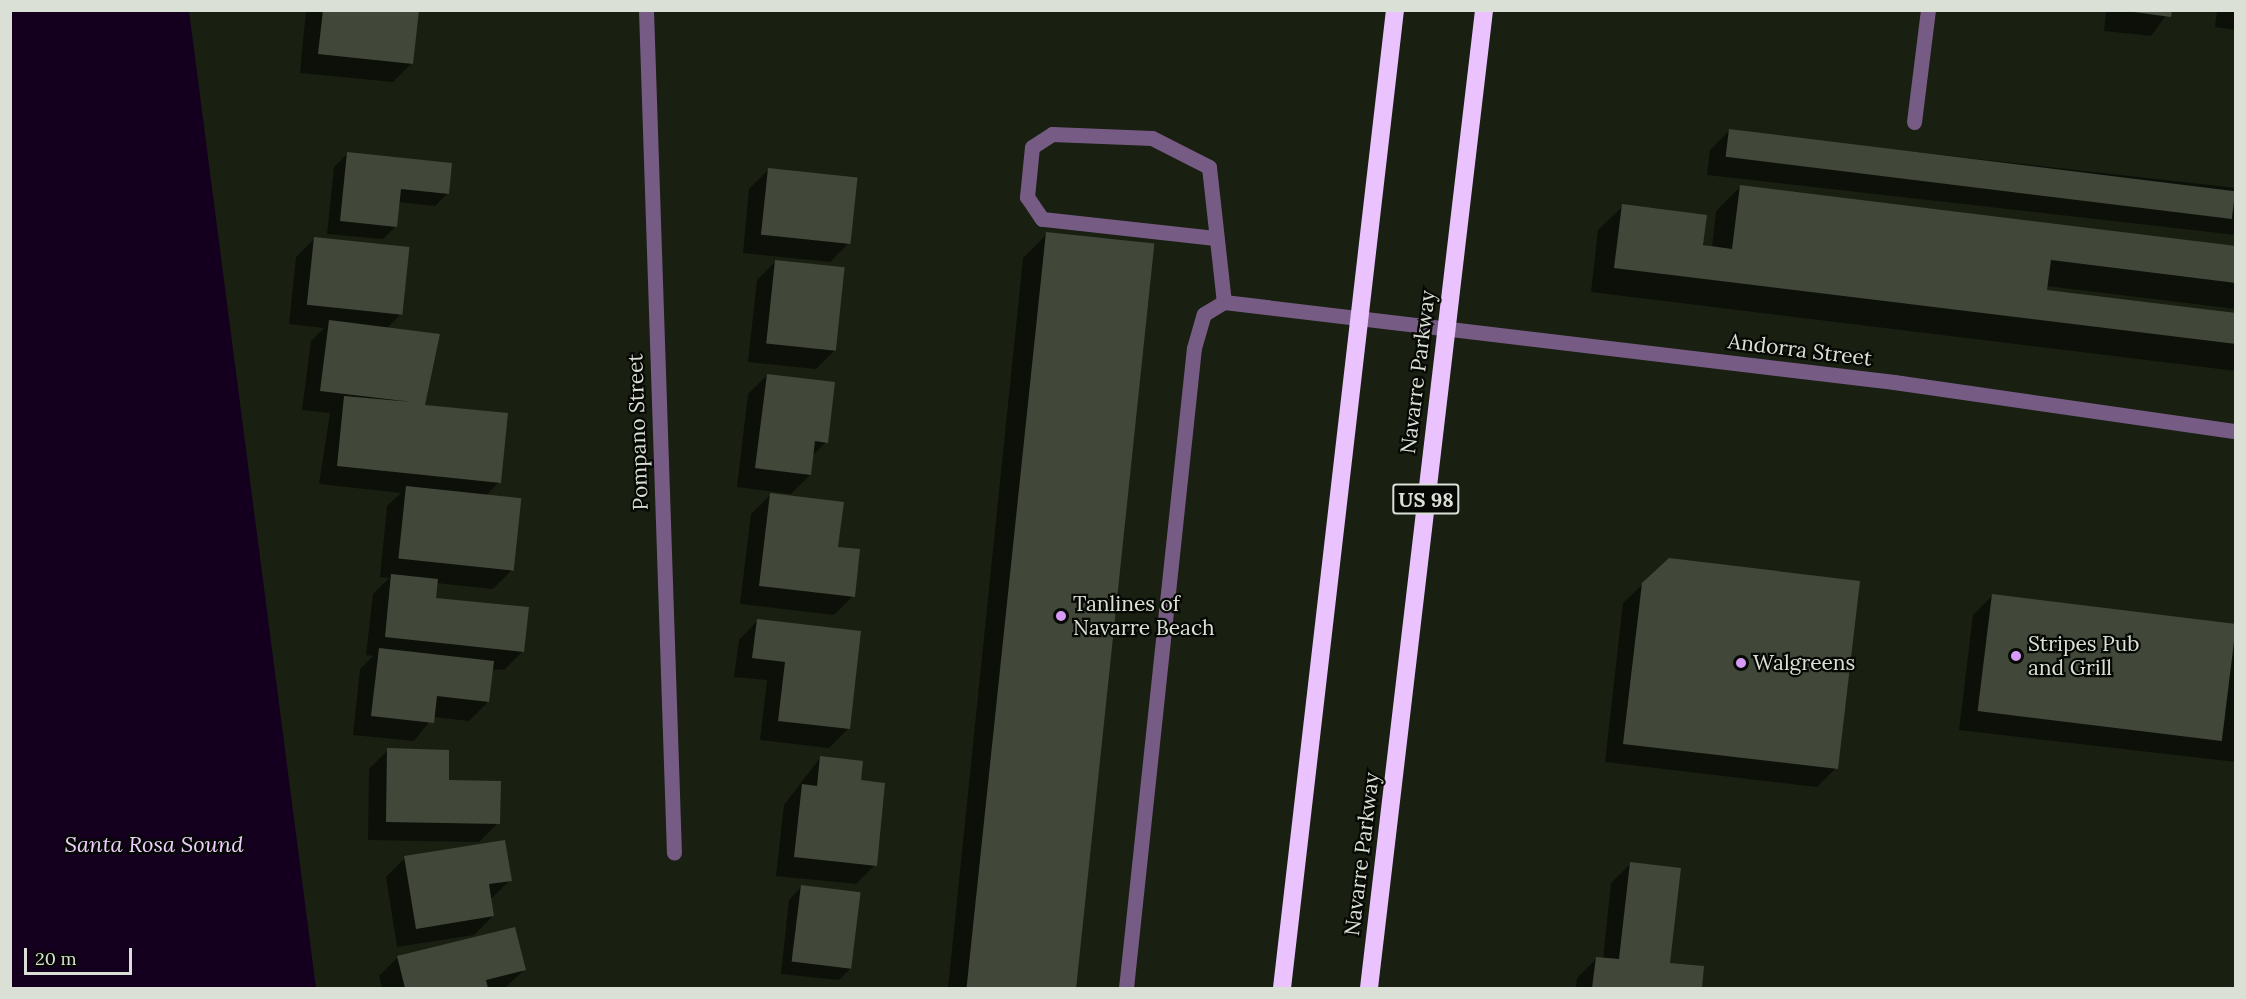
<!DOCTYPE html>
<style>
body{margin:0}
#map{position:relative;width:2246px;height:999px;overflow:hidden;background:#191f11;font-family:Lora,serif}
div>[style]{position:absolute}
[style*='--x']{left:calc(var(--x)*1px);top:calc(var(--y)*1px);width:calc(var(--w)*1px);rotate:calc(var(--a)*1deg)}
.water>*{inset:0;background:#14001e}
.shadow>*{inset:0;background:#0007}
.building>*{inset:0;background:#414839;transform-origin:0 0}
.minor>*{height:15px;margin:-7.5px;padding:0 7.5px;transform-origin:7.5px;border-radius:7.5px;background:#765c84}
.highway>*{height:18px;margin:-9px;padding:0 9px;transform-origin:9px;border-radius:9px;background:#e9c2fe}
.dots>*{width:16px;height:16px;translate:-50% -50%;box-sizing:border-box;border:3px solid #060804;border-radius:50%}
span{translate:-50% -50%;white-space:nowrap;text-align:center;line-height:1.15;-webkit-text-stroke:4.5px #060804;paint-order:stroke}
.shield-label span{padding:2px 4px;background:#060804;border:2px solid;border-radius:4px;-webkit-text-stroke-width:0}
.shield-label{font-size:20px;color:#dbe0d6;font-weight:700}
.street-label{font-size:21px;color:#dbe0d6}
.poi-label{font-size:21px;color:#dbe0d6}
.left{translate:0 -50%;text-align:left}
.water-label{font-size:22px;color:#edcefe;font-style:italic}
.frame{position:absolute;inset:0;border:12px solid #dbe0d6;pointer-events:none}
.scale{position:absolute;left:24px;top:948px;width:108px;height:27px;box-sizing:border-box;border:3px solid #dbe0d6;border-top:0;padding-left:8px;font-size:18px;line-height:21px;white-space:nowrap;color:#dbe0d6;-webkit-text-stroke:4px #060804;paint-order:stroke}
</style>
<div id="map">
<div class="water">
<i style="clip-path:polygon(10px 11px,189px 11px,316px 988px,11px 988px)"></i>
</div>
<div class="shadow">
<i style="clip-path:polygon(306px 10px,417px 10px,412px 63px,393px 82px,300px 73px)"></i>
<i style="clip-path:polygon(2093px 10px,2170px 10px,2151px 36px,2104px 31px,2106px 12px)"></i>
<i style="clip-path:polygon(2217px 10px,2236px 10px,2236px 30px,2215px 27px)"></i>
<i style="clip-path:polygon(1729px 131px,2236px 188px,2236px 235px,1707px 175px,1710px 150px)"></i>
<i style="clip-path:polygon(347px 154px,448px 193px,435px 206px,398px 202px,396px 226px,383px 239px,327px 234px,334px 167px)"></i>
<i style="clip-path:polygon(768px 170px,849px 243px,830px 262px,743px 253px,749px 189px)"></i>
<i style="clip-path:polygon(1740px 187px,2236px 247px,2236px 309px,2046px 286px,2045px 291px,2236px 315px,2236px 371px,1591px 292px,1598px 230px,1623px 206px,1712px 248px,1716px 211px)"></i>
<i style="clip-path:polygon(1047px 234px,1152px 245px,1075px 988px,948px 988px,1023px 258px)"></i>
<i style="clip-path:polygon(315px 238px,400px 315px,386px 329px,423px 406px,499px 482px,486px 496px,512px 570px,493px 589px,436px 583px,434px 599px,523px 651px,504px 670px,491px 669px,488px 702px,469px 721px,433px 717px,414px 741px,353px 735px,360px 669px,373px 656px,366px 655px,373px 594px,389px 578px,380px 577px,387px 506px,401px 493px,319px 484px,330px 413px,302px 410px,311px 341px,324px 328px,289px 324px,296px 257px)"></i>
<i style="clip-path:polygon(776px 261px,835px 350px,816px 369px,748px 362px,757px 280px)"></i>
<i style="clip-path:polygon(767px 375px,826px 442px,812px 456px,810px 475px,791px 494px,737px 487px,748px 394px)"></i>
<i style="clip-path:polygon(770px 495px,837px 548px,853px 596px,834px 615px,740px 604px,751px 514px)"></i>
<i style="clip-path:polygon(1643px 584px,1836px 768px,1817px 787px,1605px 762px,1623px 603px)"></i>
<i style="clip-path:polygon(1992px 596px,2236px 625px,2236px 762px,1959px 730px,1973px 615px)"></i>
<i style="clip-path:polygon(757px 621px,848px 729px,829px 748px,760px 740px,767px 680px,734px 677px,739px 640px)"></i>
<i style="clip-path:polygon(388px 750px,447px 781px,498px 823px,479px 842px,368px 840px,369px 769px)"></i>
<i style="clip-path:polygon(820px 758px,859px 782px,875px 865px,856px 884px,776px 876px,784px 805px)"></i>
<i style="clip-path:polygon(405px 858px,510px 880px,491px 899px,493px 916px,474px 935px,397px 947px,386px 877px)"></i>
<i style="clip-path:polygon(1630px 864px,1668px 964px,1703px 968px,1700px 988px,1576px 988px,1577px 978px,1596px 959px,1603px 959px,1611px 883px)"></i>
<i style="clip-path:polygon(801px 887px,852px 967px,839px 980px,781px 974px,789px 900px)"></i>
<i style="clip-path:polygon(398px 957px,524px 970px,505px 988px,382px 988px,379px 976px)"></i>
</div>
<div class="building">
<i style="clip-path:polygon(323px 10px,419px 10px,413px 64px,318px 54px)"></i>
<i style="clip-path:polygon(2119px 10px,2172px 10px,2171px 17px)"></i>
<i style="left:1729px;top:129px;width:510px;height:28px;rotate:7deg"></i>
<i style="clip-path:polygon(347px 152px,452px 163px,449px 194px,401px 189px,397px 227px,340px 221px)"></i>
<i style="left:768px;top:168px;width:90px;height:67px;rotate:6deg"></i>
<i style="clip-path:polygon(1740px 185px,2236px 246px,2236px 283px,2051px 260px,2047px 290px,2236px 313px,2236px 344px,1614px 268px,1622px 204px,1707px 215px,1703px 245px,1732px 249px)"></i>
<i style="left:1046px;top:232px;width:109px;height:760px;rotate:6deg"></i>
<i style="left:314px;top:237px;width:96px;height:68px;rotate:6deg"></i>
<i style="left:775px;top:260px;width:70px;height:84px;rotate:6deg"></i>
<i style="clip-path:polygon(329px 320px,440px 334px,425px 405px,508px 413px,501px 483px,337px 466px,344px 396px,412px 402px,320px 391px)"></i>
<i style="clip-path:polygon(767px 374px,835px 382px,828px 443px,815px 441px,811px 475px,755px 468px)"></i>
<i style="left:406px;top:486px;width:116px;height:73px;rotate:6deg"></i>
<i style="clip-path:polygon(770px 493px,844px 502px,838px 547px,860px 549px,855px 597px,759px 586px)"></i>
<i style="clip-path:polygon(1669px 558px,1860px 581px,1838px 769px,1623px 744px,1642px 583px)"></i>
<i style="clip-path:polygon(391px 574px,438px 579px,436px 598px,529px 607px,524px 652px,385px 637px)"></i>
<i style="left:1992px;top:594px;width:246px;height:118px;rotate:7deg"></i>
<i style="clip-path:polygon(757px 619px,861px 631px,850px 729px,778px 721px,785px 662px,752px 658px)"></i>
<i style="clip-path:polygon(379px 648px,494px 661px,489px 702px,437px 696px,434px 723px,371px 716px)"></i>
<i style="clip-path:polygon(387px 748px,449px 750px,449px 780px,501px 781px,500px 824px,386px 822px)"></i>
<i style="clip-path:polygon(820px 756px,863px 761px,861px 780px,885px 783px,877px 866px,794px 857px,802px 784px,817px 786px)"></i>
<i style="clip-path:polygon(505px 840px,512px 881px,489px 884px,494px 916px,416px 929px,404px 856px)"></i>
<i style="clip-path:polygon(1630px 862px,1681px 868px,1670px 963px,1704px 966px,1702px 988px,1592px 988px,1596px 957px,1619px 959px)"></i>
<i style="left:801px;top:885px;width:60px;height:77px;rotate:7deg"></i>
<i style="clip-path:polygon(515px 927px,526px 970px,486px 980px,488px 988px,405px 988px,397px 956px)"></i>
</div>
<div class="minor">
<i style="--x:646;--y:10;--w:843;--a:88.1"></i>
<i style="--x:1914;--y:122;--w:113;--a:-82.9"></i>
<i style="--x:1215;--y:238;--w:174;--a:-173.7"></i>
<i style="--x:1042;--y:219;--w:27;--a:-124"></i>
<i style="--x:1027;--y:197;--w:50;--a:-84.3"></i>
<i style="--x:1032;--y:147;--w:24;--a:-33"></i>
<i style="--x:1052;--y:134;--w:100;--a:2.3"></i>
<i style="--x:1152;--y:138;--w:64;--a:27"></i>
<i style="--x:1209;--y:167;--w:136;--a:83.7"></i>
<i style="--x:1126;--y:988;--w:644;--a:-83.94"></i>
<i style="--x:1194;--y:348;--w:35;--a:-74"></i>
<i style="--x:1204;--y:314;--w:23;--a:-31"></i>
<i style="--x:1224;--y:302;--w:675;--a:6.81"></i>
<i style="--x:1894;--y:382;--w:345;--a:8.2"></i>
</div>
<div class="highway">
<i style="--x:1282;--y:988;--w:985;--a:-83.41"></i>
<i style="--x:1369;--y:988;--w:985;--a:-83.29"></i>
</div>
<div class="dots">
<i style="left:1061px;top:616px;background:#d89af8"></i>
<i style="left:2016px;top:656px;background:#d89af8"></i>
<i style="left:1741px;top:663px;background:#d89af8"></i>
</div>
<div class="shield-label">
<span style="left:1426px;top:499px">US 98</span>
</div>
<div class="street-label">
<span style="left:1800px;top:350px;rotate:7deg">Andorra Street</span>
<span style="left:1418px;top:372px;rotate:-83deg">Navarre Parkway</span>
<span style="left:638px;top:432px;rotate:-92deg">Pompano Street</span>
<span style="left:1362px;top:854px;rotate:-83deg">Navarre Parkway</span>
</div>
<div class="poi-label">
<span class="left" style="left:1073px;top:616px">Tanlines of<br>Navarre Beach</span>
<span class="left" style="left:2028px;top:656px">Stripes Pub<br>and Grill</span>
<span class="left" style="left:1753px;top:663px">Walgreens</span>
</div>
<div class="water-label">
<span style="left:154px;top:845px">Santa Rosa Sound</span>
</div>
<div class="frame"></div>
<div class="scale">20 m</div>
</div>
